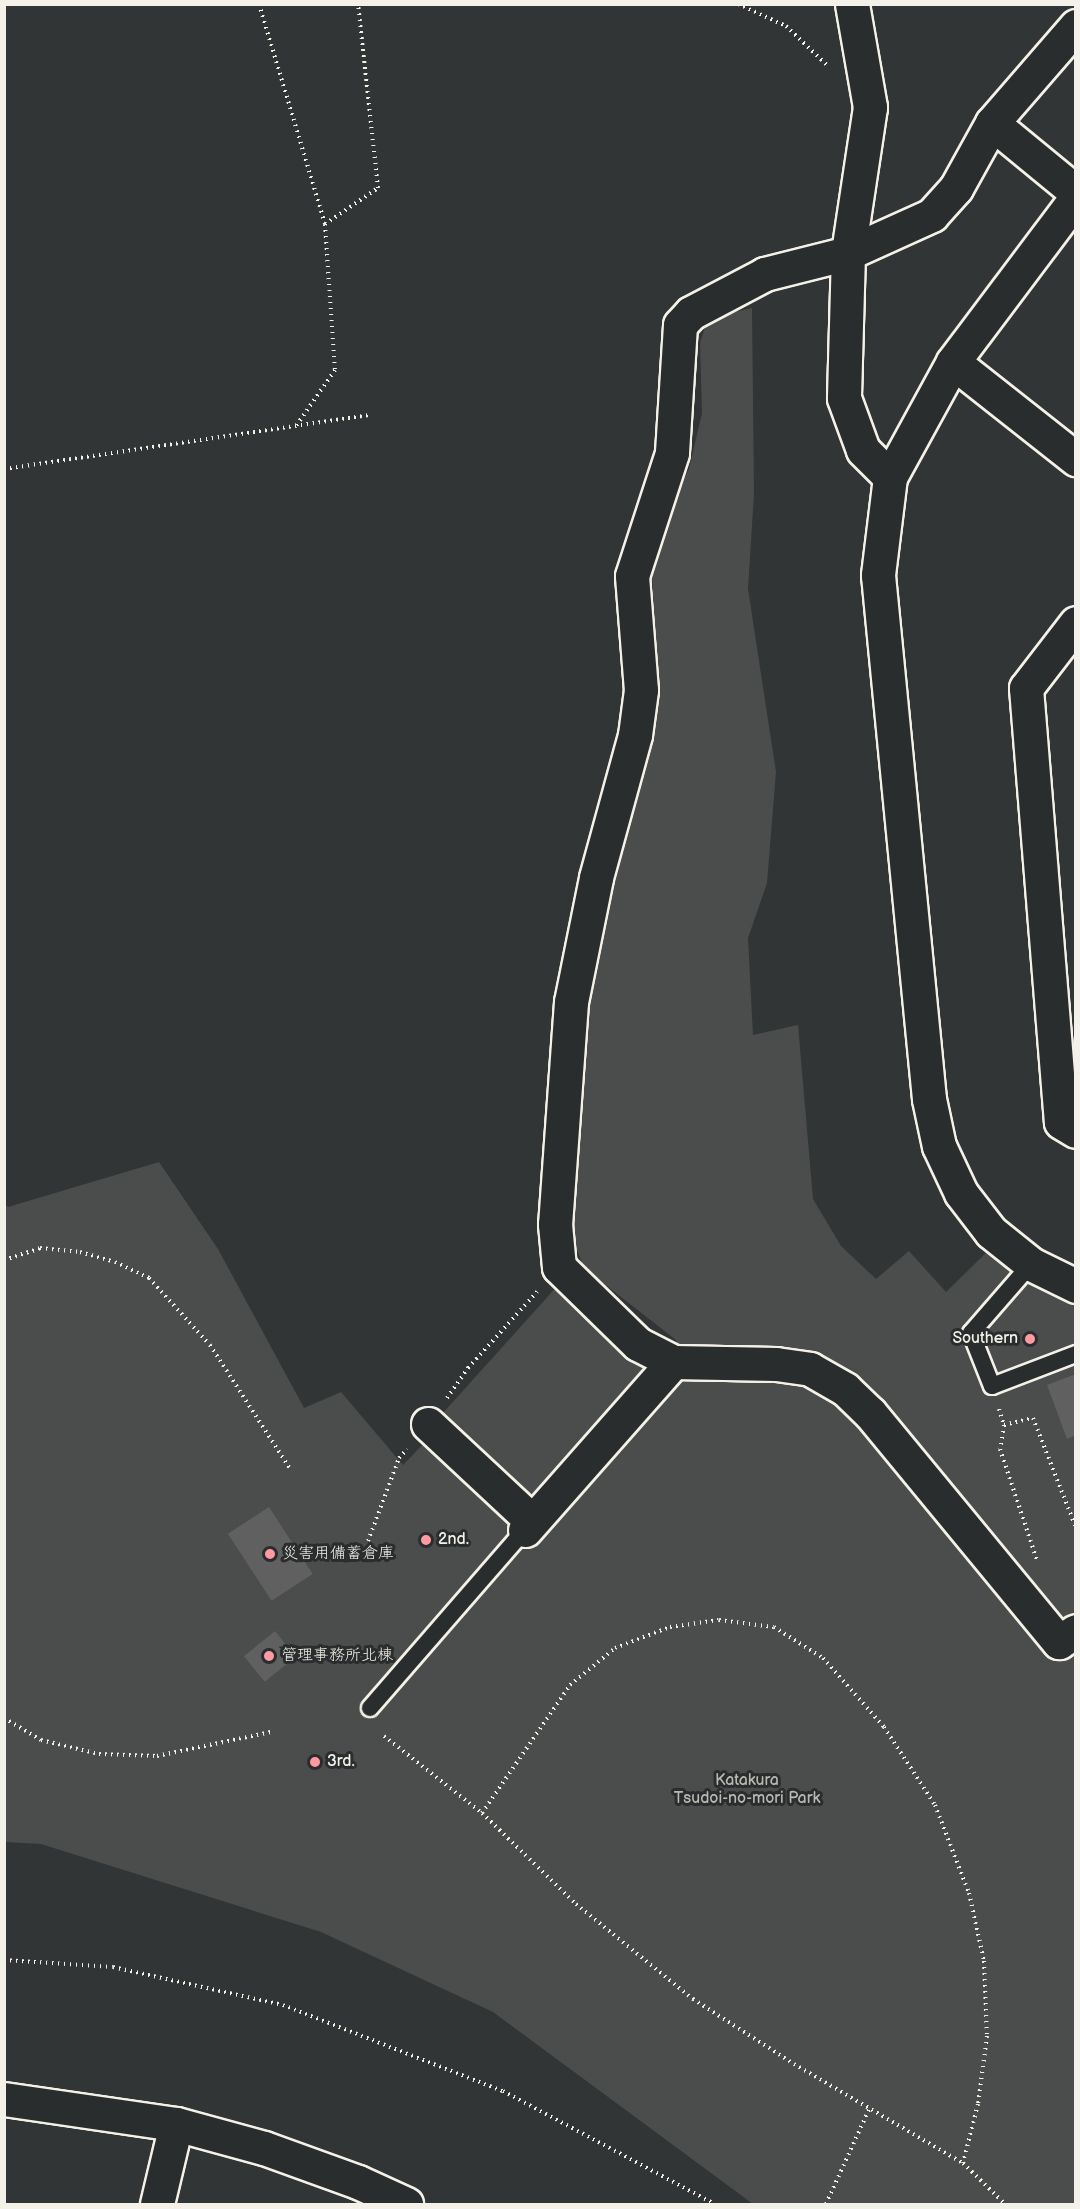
<!DOCTYPE html>
<meta charset="utf-8">
<style>
body{margin:0}
#map{position:relative;width:1080px;height:2209px;overflow:hidden;background:#323535;font-family:"Balsamiq Sans","Klee One",sans-serif}
div>[style]{position:absolute}
[style*='--x']{left:calc(var(--x)*1px);top:calc(var(--y)*1px);width:calc(var(--w)*1px);rotate:calc(var(--a)*1deg)}
.green>*{inset:0;background:#4b4d4c;transform-origin:0 0}
.building>*{inset:0;background:#5f605f;transform-origin:0 0}
.path>*{height:4px;margin-top:-2px;transform-origin:0;background:repeating-linear-gradient(90deg,#f4f1e8 0 1.5px,transparent 0 6px)}
.roads{filter:drop-shadow(2px 0 #f4f1e8) drop-shadow(-2px 0 #f4f1e8) drop-shadow(0 2px #f4f1e8) drop-shadow(0 -2px #f4f1e8)}
.lane>*{height:16px;margin:-8px;padding:0 8px;transform-origin:8px;border-radius:8px;background:#2a2d2e}
.street>*{height:33px;margin:-16.5px;padding:0 16.5px;transform-origin:16.5px;border-radius:16.5px;background:#2a2d2e}
.secondary>*{height:33px;margin:-16.5px;padding:0 16.5px;transform-origin:16.5px;border-radius:16.5px;background:#2a2d2e}
.dots>*{width:16px;height:16px;translate:-50% -50%;box-sizing:border-box;border:3px solid #2a2d2e;border-radius:50%}
span{translate:-50% -50%;white-space:nowrap;text-align:center;line-height:1.15;-webkit-text-stroke:6px #2a2d2e;paint-order:stroke}
.poi-label{font-size:16px;color:#f4f1e8}
.right{translate:-100% -50%;text-align:right}
.left{translate:0 -50%;text-align:left}
.park-label{font-size:16px;color:#b9b8b1}
.frame{position:absolute;inset:0;border:6px solid #f4f1e8;pointer-events:none}
</style>
<div id="map">
<div class="green">
<i style="clip-path:polygon(752px 308px,754px 493px,748px 589px,776px 772px,767px 883px,748px 938px,753px 1035px,798px 1025px,813px 1199px,841px 1246px,876px 1279px,909px 1251px,946px 1292px,990px 1249px,1035px 1284px,1075px 1304px,1075px 2204px,753px 2204px,493px 2012px,321px 1932px,41px 1844px,5px 1842px,4px 1203px,8px 1207px,159px 1162px,218px 1249px,304px 1408px,341px 1392px,403px 1465px,428px 1439px,535px 1537px,682px 1378px,676px 1340px,584px 1268px,572px 1237px,582px 1010px,644px 770px,658px 682px,652px 575px,667px 513px,689px 469px,702px 413px,700px 343px,708px 318px)"></i>
<i style="left:560px;top:1283px;width:122px;height:177px;rotate:42deg"></i>
</div>
<div class="building">
<i style="clip-path:polygon(1076px 1374px,1076px 1435px,1067px 1439px,1047px 1385px)"></i>
<i style="left:269px;top:1507px;width:80px;height:49px;rotate:57deg"></i>
<i style="left:275px;top:1631px;width:33px;height:40px;rotate:51deg"></i>
</div>
<div class="path">
<i style="--x:259;--y:4;--w:230;--a:73.3"></i>
<i style="--x:325;--y:224;--w:146;--a:86.1"></i>
<i style="--x:335;--y:370;--w:68;--a:124.9"></i>
<i style="--x:738;--y:4;--w:53;--a:24.6"></i>
<i style="--x:786;--y:26;--w:59;--a:43.6"></i>
<i style="--x:325;--y:224;--w:64;--a:-34.2"></i>
<i style="--x:378;--y:188;--w:185;--a:-96.2"></i>
<i style="--x:4;--y:469;--w:369;--a:-8.4"></i>
<i style="--x:4;--y:1260;--w:38;--a:-18"></i>
<i style="--x:40;--y:1248;--w:40;--a:5.7"></i>
<i style="--x:80;--y:1252;--w:36;--a:16"></i>
<i style="--x:115;--y:1262;--w:38;--a:25"></i>
<i style="--x:149;--y:1278;--w:91;--a:47.7"></i>
<i style="--x:210;--y:1345;--w:149;--a:57.1"></i>
<i style="--x:447;--y:1398;--w:37;--a:-55"></i>
<i style="--x:468;--y:1368;--w:103;--a:-47.8"></i>
<i style="--x:999;--y:1409;--w:17;--a:73"></i>
<i style="--x:1004;--y:1425;--w:24;--a:99"></i>
<i style="--x:1000;--y:1449;--w:117;--a:71.6"></i>
<i style="--x:1004;--y:1425;--w:30;--a:-14"></i>
<i style="--x:1033;--y:1418;--w:118;--a:68.6"></i>
<i style="--x:368;--y:1541;--w:89;--a:-69.5"></i>
<i style="--x:399;--y:1458;--w:12;--a:-48"></i>
<i style="--x:4;--y:1718;--w:43;--a:30.7"></i>
<i style="--x:41;--y:1740;--w:60;--a:13.6"></i>
<i style="--x:99;--y:1754;--w:58;--a:2"></i>
<i style="--x:157;--y:1756;--w:116;--a:-11.9"></i>
<i style="--x:384;--y:1736;--w:125;--a:38.2"></i>
<i style="--x:482;--y:1813;--w:131;--a:44.1"></i>
<i style="--x:576;--y:1904;--w:151;--a:39.1"></i>
<i style="--x:693;--y:1999;--w:120;--a:32.8"></i>
<i style="--x:794;--y:2064;--w:196;--a:30.4"></i>
<i style="--x:963;--y:2163;--w:59;--a:44.3"></i>
<i style="--x:482;--y:1813;--w:155;--a:-55.5"></i>
<i style="--x:570;--y:1685;--w:58;--a:-39.4"></i>
<i style="--x:615;--y:1648;--w:59;--a:-20.9"></i>
<i style="--x:670;--y:1627;--w:49;--a:-8.1"></i>
<i style="--x:719;--y:1620;--w:55;--a:7.3"></i>
<i style="--x:774;--y:1627;--w:58;--a:32.3"></i>
<i style="--x:823;--y:1658;--w:92;--a:48.5"></i>
<i style="--x:884;--y:1727;--w:93;--a:56.8"></i>
<i style="--x:935;--y:1805;--w:94;--a:68.9"></i>
<i style="--x:969;--y:1893;--w:70;--a:77.6"></i>
<i style="--x:984;--y:1961;--w:75;--a:87.7"></i>
<i style="--x:987;--y:2036;--w:69;--a:97.5"></i>
<i style="--x:978;--y:2104;--w:61;--a:104.3"></i>
<i style="--x:4;--y:1960;--w:109;--a:3.7"></i>
<i style="--x:113;--y:1967;--w:174;--a:12.6"></i>
<i style="--x:283;--y:2005;--w:236;--a:21.4"></i>
<i style="--x:503;--y:2091;--w:240;--a:28.1"></i>
<i style="--x:826;--y:2204;--w:107;--a:-65.6"></i>
</div>
<div class="roads">
<div class="lane">
<i style="--x:1031;--y:1264;--w:91;--a:131"></i>
<i style="--x:971;--y:1333;--w:57;--a:68.4"></i>
<i style="--x:992;--y:1386;--w:90;--a:-20.9"></i>
<i style="--x:370;--y:1708;--w:236;--a:-49"></i>
</div>
<div class="street">
<i style="--x:852;--y:4;--w:105;--a:80.1"></i>
<i style="--x:870;--y:107;--w:148;--a:98.6"></i>
<i style="--x:848;--y:253;--w:145;--a:91.6"></i>
<i style="--x:844;--y:398;--w:55;--a:69.9"></i>
<i style="--x:863;--y:450;--w:38;--a:45"></i>
<i style="--x:1076;--y:26;--w:128;--a:130.9"></i>
<i style="--x:992;--y:123;--w:74;--a:119"></i>
<i style="--x:956;--y:188;--w:36;--a:132"></i>
<i style="--x:932;--y:215;--w:92;--a:155.7"></i>
<i style="--x:848;--y:253;--w:86;--a:165.8"></i>
<i style="--x:765;--y:274;--w:84;--a:152.2"></i>
<i style="--x:691;--y:313;--w:16;--a:133"></i>
<i style="--x:680;--y:325;--w:128;--a:93.6"></i>
<i style="--x:672;--y:453;--w:129;--a:108"></i>
<i style="--x:632;--y:576;--w:114;--a:85.5"></i>
<i style="--x:641;--y:690;--w:45;--a:97.6"></i>
<i style="--x:635;--y:735;--w:148;--a:105.3"></i>
<i style="--x:596;--y:878;--w:126;--a:101.4"></i>
<i style="--x:571;--y:1002;--w:223;--a:94.1"></i>
<i style="--x:555;--y:1224;--w:43;--a:84.7"></i>
<i style="--x:559;--y:1267;--w:110;--a:44.3"></i>
<i style="--x:638;--y:1344;--w:39;--a:27"></i>
<i style="--x:673;--y:1362;--w:103;--a:1.1"></i>
<i style="--x:776;--y:1364;--w:34;--a:8"></i>
<i style="--x:810;--y:1369;--w:40;--a:29.7"></i>
<i style="--x:845;--y:1389;--w:35;--a:44"></i>
<i style="--x:870;--y:1413;--w:297;--a:50.5"></i>
<i style="--x:1059;--y:1642;--w:20;--a:-33"></i>
<i style="--x:992;--y:123;--w:109;--a:39.4"></i>
<i style="--x:1076;--y:198;--w:205;--a:126.9"></i>
<i style="--x:953;--y:362;--w:131;--a:118.7"></i>
<i style="--x:890;--y:477;--w:99;--a:97"></i>
<i style="--x:878;--y:575;--w:526;--a:84.44"></i>
<i style="--x:929;--y:1099;--w:48;--a:78"></i>
<i style="--x:939;--y:1146;--w:52;--a:64.9"></i>
<i style="--x:961;--y:1193;--w:49;--a:52.4"></i>
<i style="--x:991;--y:1232;--w:51;--a:38.7"></i>
<i style="--x:1031;--y:1264;--w:50;--a:26.1"></i>
<i style="--x:953;--y:362;--w:157;--a:38.3"></i>
<i style="--x:1076;--y:623;--w:82;--a:127.6"></i>
<i style="--x:1026;--y:688;--w:435;--a:85.4"></i>
<i style="--x:1061;--y:1122;--w:17;--a:31"></i>
<i style="--x:428;--y:1424;--w:142;--a:43"></i>
<i style="--x:525;--y:1530;--w:224;--a:-48.6"></i>
<i style="--x:157;--y:2204;--w:82;--a:-76.6"></i>
</div>
<div class="secondary">
<i style="--x:4;--y:2099;--w:174;--a:8.3"></i>
<i style="--x:176;--y:2124;--w:91;--a:15.3"></i>
<i style="--x:264;--y:2148;--w:100;--a:19.9"></i>
<i style="--x:358;--y:2182;--w:53;--a:24.6"></i>
</div>
</div>
<div class="dots">
<i style="left:1030px;top:1339px;background:#ff9aa2"></i>
<i style="left:426px;top:1540px;background:#ff9aa2"></i>
<i style="left:270px;top:1554px;background:#ff9aa2"></i>
<i style="left:269px;top:1656px;background:#ff9aa2"></i>
<i style="left:315px;top:1762px;background:#ff9aa2"></i>
</div>
<div class="poi-label">
<span class="right" style="left:1018px;top:1339px">Southern</span>
<span class="left" style="left:438px;top:1540px">2nd.</span>
<span class="left" style="left:282px;top:1554px">災害用備蓄倉庫</span>
<span class="left" style="left:281px;top:1656px">管理事務所北棟</span>
<span class="left" style="left:327px;top:1762px">3rd.</span>
</div>
<div class="park-label">
<span style="left:747px;top:1790px">Katakura<br>Tsudoi-no-mori Park</span>
</div>
<div class="frame"></div>
</div>
